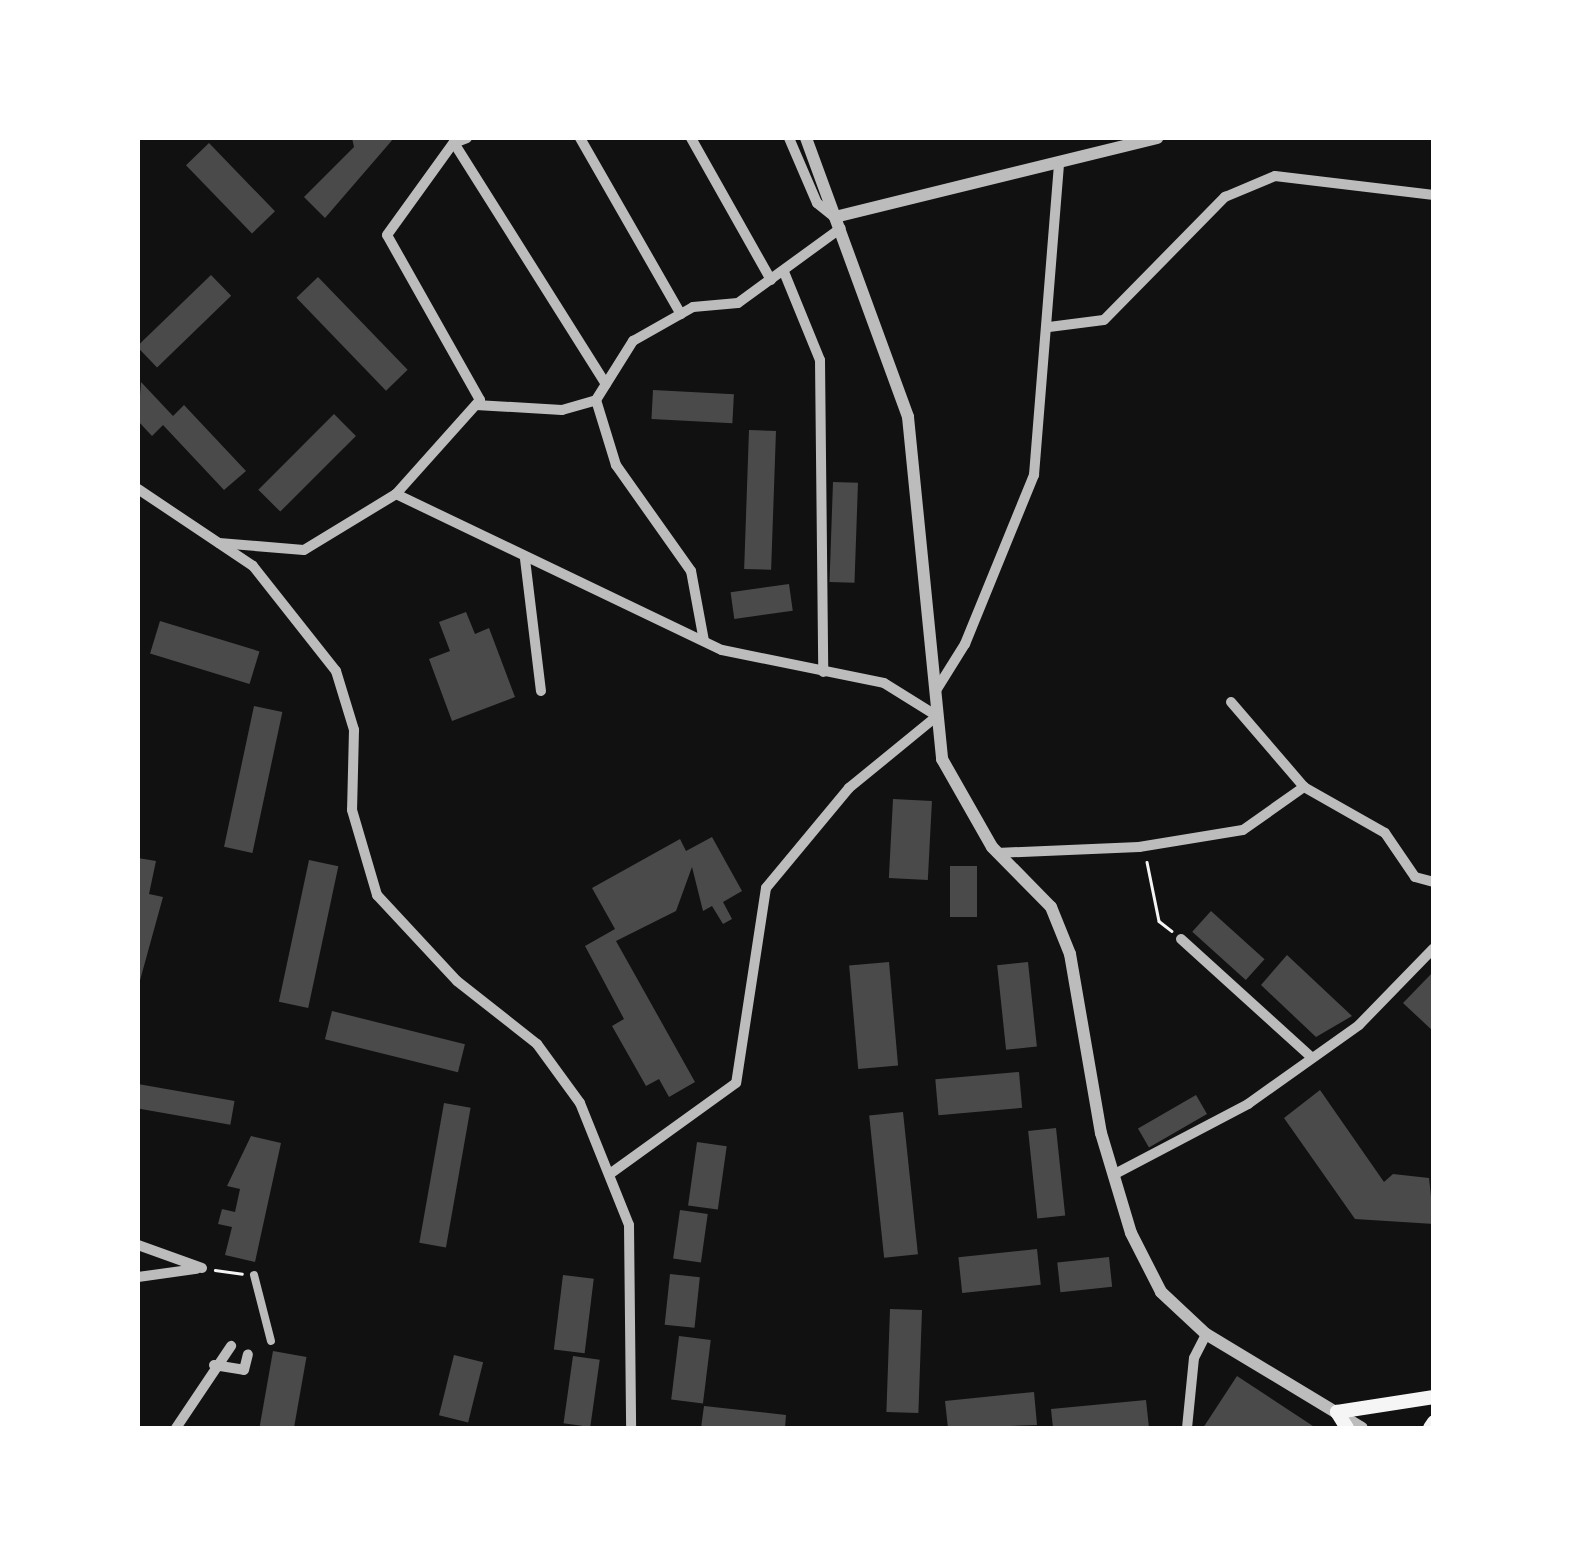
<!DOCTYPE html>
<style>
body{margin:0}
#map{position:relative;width:1571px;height:1566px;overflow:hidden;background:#111;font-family:Figtree,sans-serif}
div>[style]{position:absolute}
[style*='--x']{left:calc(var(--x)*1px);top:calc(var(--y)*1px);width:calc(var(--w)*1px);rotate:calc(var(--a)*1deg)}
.building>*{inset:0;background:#4a4a4a;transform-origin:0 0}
.path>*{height:2.5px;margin:-1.25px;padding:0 1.25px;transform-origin:1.25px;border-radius:1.25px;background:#f5f5f5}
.pedestrian>*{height:8px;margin:-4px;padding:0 4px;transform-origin:4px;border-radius:4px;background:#bcbcbc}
.minor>*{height:10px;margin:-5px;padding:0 5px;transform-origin:5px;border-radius:5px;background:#bcbcbc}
.tertiary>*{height:12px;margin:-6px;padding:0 6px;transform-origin:6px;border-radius:6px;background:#bcbcbc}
.secondary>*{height:14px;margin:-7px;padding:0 7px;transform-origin:7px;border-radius:7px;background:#f5f5f5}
span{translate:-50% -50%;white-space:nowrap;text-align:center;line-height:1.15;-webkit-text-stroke:8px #fff;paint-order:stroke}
.frame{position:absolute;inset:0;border:140px solid #fff;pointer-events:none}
</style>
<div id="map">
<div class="building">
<i style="clip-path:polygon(352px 138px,394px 138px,325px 218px,304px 197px,354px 147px)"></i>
<i style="left:209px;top:143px;width:95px;height:32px;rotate:46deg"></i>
<i style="left:211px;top:275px;width:29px;height:103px;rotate:46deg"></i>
<i style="left:318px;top:277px;width:129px;height:30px;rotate:46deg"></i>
<i style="clip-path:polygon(141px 382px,173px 416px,184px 405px,246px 471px,224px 490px,163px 425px,152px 436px,138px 421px)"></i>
<i style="left:653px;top:390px;width:81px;height:29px;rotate:3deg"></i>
<i style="left:334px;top:414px;width:31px;height:107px;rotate:45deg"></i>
<i style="left:749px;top:430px;width:27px;height:139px;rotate:2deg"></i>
<i style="left:833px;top:482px;width:25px;height:100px;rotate:2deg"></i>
<i style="left:789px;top:584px;width:27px;height:59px;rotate:82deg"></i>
<i style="clip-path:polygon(466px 612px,475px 634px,489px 628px,515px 697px,452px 721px,429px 659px,450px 651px,439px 622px)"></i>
<i style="left:160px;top:621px;width:104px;height:34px;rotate:17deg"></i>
<i style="left:254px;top:706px;width:29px;height:144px;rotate:12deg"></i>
<i style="left:893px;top:799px;width:39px;height:79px;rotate:3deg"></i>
<i style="clip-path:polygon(712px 837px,742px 891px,723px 902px,732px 919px,723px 924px,712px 906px,703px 911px,692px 867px,676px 911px,616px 941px,695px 1082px,669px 1097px,659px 1079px,646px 1086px,612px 1026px,624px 1019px,585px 946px,615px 929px,592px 888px,680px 839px,686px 851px)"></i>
<i style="clip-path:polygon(138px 858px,156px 861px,149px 894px,163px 897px,139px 984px)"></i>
<i style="left:309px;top:860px;width:30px;height:145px;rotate:12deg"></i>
<i style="left:977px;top:866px;width:51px;height:27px;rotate:90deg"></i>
<i style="left:1211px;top:911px;width:72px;height:28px;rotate:42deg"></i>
<i style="clip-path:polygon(1287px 955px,1352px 1016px,1316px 1037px,1261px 985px)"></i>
<i style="left:889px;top:962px;width:104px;height:40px;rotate:85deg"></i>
<i style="left:1028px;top:962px;width:85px;height:31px;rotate:84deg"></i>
<i style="clip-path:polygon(1434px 971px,1434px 1032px,1403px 1003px)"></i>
<i style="left:332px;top:1011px;width:137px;height:29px;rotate:14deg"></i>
<i style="left:1019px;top:1072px;width:36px;height:84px;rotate:85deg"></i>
<i style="left:138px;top:1084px;width:98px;height:24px;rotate:10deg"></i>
<i style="clip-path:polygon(1320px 1090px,1384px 1182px,1393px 1174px,1429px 1178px,1434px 1224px,1355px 1219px,1284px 1118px)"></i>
<i style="left:1196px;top:1095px;width:22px;height:67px;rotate:60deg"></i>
<i style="left:444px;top:1103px;width:27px;height:142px;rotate:10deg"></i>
<i style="left:903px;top:1112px;width:143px;height:34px;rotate:84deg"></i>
<i style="left:1056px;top:1128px;width:88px;height:28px;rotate:84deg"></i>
<i style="clip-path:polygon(251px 1136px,281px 1143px,255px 1262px,225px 1255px,232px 1227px,218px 1224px,222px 1209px,235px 1212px,240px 1189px,227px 1186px)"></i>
<i style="left:697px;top:1142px;width:30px;height:64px;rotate:8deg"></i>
<i style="left:680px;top:1210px;width:28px;height:49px;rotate:8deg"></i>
<i style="left:1037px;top:1249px;width:36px;height:79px;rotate:84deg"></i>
<i style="left:1109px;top:1257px;width:30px;height:52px;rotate:84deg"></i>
<i style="left:670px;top:1274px;width:30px;height:51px;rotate:6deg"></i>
<i style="left:563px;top:1275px;width:31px;height:75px;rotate:7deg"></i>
<i style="left:890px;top:1309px;width:32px;height:103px;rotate:2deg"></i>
<i style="left:679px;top:1336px;width:32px;height:64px;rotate:7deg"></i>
<i style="left:273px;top:1351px;width:34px;height:78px;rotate:10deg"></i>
<i style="left:454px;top:1355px;width:30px;height:62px;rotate:14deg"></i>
<i style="left:573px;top:1356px;width:27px;height:68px;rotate:8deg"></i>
<i style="clip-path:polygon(1237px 1376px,1316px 1428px,1203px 1428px)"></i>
<i style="clip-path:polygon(1034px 1392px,1037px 1425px,948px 1428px,945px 1401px)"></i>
<i style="clip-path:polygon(1146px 1400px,1149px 1428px,1053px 1428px,1051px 1409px)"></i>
<i style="clip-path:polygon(704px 1406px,786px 1415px,785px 1428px,701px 1428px)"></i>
</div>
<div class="path">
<i style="--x:1147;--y:862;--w:60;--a:78.5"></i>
<i style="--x:1159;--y:921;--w:16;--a:38"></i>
<i style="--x:215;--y:1270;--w:27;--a:8"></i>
</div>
<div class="pedestrian">
<i style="--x:254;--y:1275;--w:68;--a:75.6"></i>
</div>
<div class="minor">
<i style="--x:467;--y:138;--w:14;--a:159"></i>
<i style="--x:454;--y:143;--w:285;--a:57.8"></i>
<i style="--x:580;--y:138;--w:203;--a:60.2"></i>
<i style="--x:691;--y:138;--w:163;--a:60.6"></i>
<i style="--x:789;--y:138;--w:71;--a:66.7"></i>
<i style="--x:817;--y:203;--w:22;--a:39"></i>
<i style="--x:784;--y:272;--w:95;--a:67.8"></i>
<i style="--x:820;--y:360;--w:312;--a:89.4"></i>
<i style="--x:1049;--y:327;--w:55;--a:-7.3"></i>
<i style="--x:1104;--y:320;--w:173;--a:-45.5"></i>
<i style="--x:1225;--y:197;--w:54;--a:-22.8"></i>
<i style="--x:1275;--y:176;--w:160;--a:6.8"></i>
<i style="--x:476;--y:405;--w:86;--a:3.3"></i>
<i style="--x:562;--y:410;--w:35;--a:-16"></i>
<i style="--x:138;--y:489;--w:138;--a:33.8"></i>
<i style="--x:253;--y:566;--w:134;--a:51.7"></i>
<i style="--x:336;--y:671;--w:62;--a:73"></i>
<i style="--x:354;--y:730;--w:80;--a:91.4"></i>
<i style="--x:352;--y:810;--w:89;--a:73.6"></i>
<i style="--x:377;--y:895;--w:117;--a:47.1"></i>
<i style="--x:457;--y:981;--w:102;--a:38.2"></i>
<i style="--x:537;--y:1044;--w:73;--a:53.9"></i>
<i style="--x:580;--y:1103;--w:131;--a:68.1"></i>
<i style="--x:629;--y:1225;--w:203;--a:89.4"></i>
<i style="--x:396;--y:494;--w:361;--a:25.6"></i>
<i style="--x:722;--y:650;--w:165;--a:11.5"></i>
<i style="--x:884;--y:683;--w:62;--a:31.9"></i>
<i style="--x:937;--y:716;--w:114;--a:140.7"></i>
<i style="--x:849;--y:788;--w:130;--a:129.7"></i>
<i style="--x:766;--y:888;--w:197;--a:98.7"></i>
<i style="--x:736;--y:1083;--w:155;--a:144.2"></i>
<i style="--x:219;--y:543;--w:85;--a:4.7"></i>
<i style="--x:304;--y:550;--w:108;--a:-31.3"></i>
<i style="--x:396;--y:494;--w:126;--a:-48.2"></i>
<i style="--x:480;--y:400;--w:189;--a:-119.4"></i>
<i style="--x:387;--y:235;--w:120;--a:-54.2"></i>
<i style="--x:525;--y:559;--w:133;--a:83.1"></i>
<i style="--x:704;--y:641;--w:71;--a:-100.5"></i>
<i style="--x:691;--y:571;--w:130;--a:-125.3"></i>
<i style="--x:616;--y:465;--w:68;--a:-107.1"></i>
<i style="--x:596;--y:400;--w:70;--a:-57.9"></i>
<i style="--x:633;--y:341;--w:69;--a:-29.5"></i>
<i style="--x:693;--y:307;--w:45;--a:-5.1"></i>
<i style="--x:738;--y:303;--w:127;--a:-36.1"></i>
<i style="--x:935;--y:692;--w:57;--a:-58"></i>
<i style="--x:965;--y:644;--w:183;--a:-67.8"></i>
<i style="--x:1034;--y:475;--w:309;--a:-85.4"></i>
<i style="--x:1231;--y:702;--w:112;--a:49.3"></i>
<i style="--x:997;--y:853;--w:142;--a:-2.4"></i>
<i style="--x:1139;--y:847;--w:105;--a:-9.3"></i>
<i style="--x:1243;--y:830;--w:75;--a:-35.2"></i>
<i style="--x:1304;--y:787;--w:93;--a:29.6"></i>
<i style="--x:1385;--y:833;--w:53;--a:55.7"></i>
<i style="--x:1415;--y:877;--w:20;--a:15"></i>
<i style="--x:1181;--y:939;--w:174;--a:42.2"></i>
<i style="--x:1113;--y:1175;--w:153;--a:-27.7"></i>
<i style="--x:1248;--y:1104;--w:136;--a:-35.4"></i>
<i style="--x:1359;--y:1025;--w:107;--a:-45.8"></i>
<i style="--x:138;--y:1245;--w:68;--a:19.8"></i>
<i style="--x:138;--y:1277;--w:59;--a:-7.9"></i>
<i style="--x:214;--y:1365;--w:30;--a:9"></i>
<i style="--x:244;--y:1370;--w:16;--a:-76"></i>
<i style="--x:176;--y:1428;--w:99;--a:-56.1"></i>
<i style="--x:1187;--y:1428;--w:70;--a:-84.3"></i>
<i style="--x:1194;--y:1358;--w:27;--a:-63"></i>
</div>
<div class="tertiary">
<i style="--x:806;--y:138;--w:297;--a:69.9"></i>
<i style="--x:908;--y:417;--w:344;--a:84.3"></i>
<i style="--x:942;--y:759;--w:101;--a:60.4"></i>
<i style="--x:992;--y:847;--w:84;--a:45.5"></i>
<i style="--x:1051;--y:907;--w:51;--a:68"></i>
<i style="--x:1070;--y:954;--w:182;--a:80.2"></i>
<i style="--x:1101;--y:1133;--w:104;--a:73.3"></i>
<i style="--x:1131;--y:1233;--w:66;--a:63"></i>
<i style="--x:1161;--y:1292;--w:62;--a:43"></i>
<i style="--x:1206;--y:1334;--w:182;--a:31.1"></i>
<i style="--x:835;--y:217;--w:332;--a:-13.8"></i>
</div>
<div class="secondary">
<i style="--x:1347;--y:1428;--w:19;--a:-122"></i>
<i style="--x:1337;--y:1412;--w:98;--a:-8.8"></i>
<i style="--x:1430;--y:1428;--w:7;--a:-56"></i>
</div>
<div class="frame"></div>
</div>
